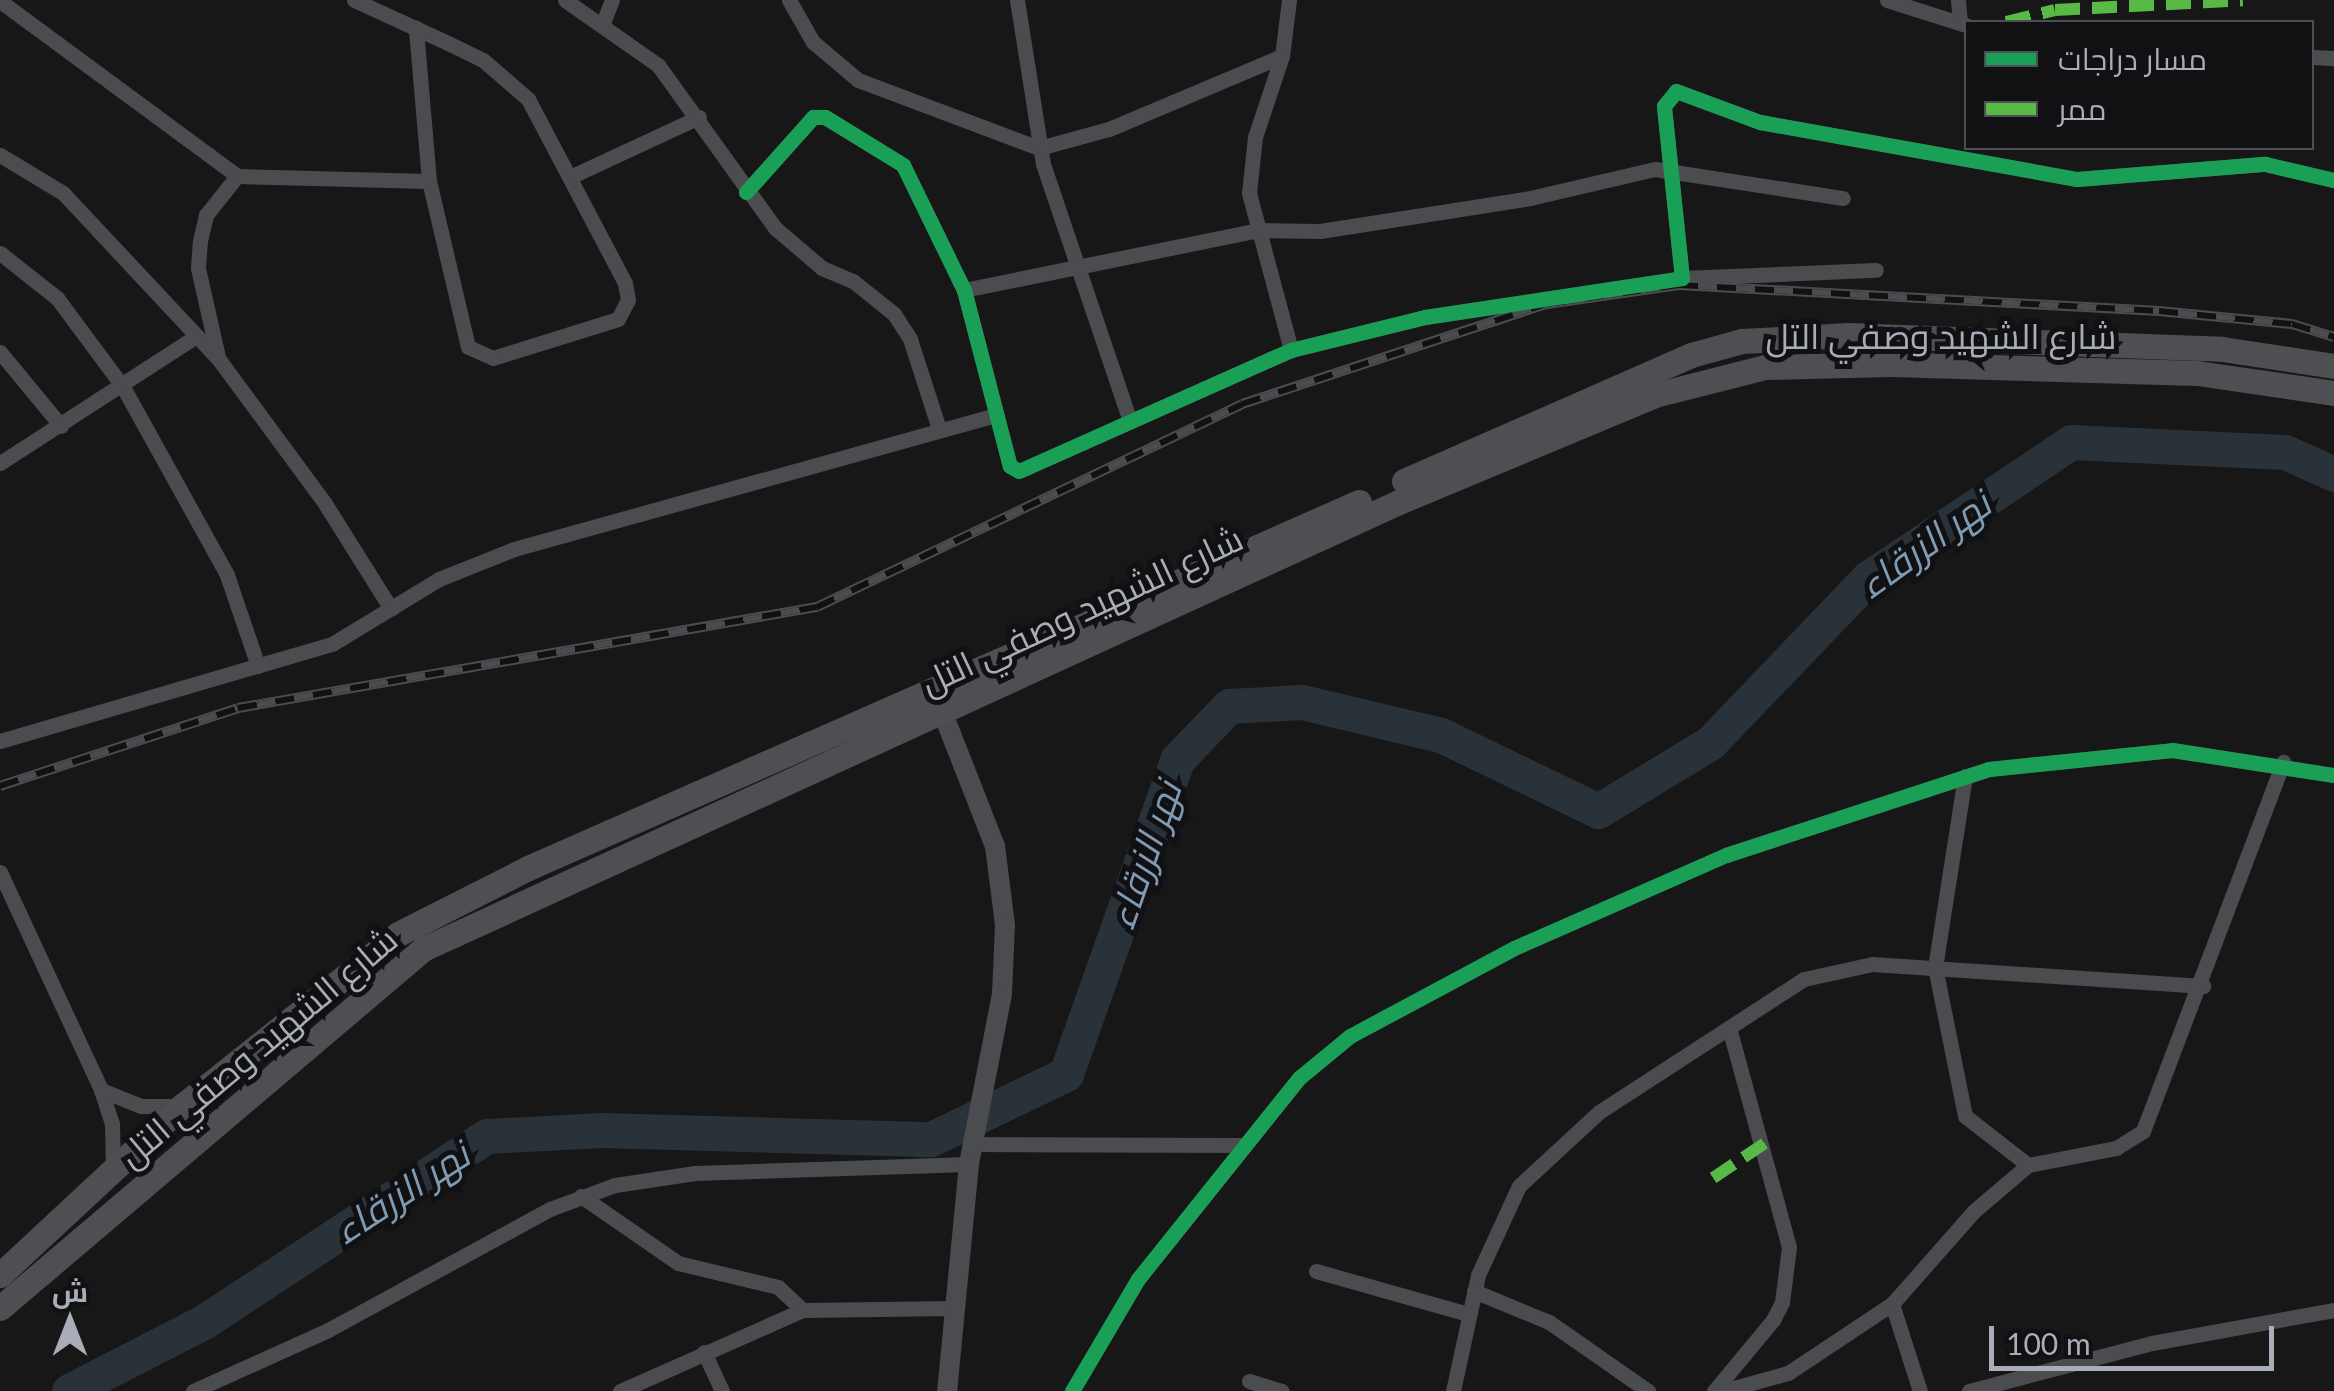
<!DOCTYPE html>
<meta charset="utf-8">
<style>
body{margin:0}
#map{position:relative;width:2334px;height:1391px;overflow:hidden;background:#171717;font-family:Lato,Cairo,sans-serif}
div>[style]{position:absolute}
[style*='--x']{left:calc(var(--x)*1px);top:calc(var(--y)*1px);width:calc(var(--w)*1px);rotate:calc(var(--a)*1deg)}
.river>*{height:35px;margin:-17.5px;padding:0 17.5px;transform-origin:17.5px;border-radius:17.5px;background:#2a3239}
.minor>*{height:15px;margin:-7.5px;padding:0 7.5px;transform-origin:7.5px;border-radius:7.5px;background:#4b4c50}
.tertiary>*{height:20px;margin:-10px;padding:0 10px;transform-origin:10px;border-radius:10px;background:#4b4c50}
.primary>*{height:25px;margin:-12.5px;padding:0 12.5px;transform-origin:12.5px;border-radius:12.5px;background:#4d4f52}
.rail>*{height:10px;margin-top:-5px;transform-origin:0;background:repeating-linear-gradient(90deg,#111113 0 19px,#4b4c4f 0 38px);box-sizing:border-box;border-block:2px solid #4b4c4f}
.quiet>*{height:12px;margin-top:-6px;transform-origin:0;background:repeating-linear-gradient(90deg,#58b947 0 25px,transparent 0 37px)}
.cycleway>*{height:15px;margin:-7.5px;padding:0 7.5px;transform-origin:7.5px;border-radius:7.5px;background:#1a9f57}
span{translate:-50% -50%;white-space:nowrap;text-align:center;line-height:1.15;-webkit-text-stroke:10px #111113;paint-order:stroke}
.street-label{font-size:35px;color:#a8adb8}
.water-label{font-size:38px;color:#7f9bb3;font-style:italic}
.legend{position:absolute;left:1964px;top:20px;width:350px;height:130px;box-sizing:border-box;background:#111113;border:2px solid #4d4f55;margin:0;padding:12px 18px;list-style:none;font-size:30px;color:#a8adb8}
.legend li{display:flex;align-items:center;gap:20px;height:50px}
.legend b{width:50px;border:2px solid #4d4f55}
.north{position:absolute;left:20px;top:1271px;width:100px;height:100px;-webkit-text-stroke:8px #111113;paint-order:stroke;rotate:0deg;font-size:28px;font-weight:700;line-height:40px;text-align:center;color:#a8adb8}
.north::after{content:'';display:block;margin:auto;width:35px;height:45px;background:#a8adb8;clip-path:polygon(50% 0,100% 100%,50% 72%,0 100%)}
.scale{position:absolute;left:1989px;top:1326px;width:285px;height:45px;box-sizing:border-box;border:5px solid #a8adb8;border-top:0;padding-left:12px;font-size:30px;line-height:35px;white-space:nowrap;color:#a8adb8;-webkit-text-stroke:8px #111113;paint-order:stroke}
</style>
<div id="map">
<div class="river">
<i style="--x:69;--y:1391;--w:153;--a:-27.2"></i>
<i style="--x:205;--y:1321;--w:337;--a:-33.3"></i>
<i style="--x:487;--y:1136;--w:114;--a:-3"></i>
<i style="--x:601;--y:1130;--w:330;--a:1.6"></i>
<i style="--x:931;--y:1139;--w:150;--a:-25.7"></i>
<i style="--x:1066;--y:1074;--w:333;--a:-70.5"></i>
<i style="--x:1177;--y:760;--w:75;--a:-46.1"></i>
<i style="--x:1229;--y:706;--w:73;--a:-3.1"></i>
<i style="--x:1302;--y:702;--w:143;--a:13.4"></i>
<i style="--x:1441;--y:735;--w:174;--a:25.8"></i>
<i style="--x:1598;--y:811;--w:131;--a:-31.3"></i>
<i style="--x:1710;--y:743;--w:228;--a:-46.2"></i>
<i style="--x:1868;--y:578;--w:244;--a:-33.8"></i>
<i style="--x:2071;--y:442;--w:214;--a:2.7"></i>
<i style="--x:2285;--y:452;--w:54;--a:24.2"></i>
</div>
<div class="minor">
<i style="--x:354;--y:0;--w:106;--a:24.6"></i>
<i style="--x:450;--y:44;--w:37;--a:26"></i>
<i style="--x:483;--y:60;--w:60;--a:40.9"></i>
<i style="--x:528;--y:99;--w:208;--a:62.2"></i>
<i style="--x:625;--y:283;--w:17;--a:80"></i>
<i style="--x:628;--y:300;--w:21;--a:118"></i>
<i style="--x:618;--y:319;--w:131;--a:162.7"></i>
<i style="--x:493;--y:358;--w:27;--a:-156"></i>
<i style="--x:468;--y:347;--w:171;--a:-103.2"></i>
<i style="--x:429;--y:181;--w:154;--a:-94.9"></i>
<i style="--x:565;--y:0;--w:113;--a:35"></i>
<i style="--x:658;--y:65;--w:201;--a:54.3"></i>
<i style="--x:775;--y:228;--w:62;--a:40.4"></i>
<i style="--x:822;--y:268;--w:34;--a:23"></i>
<i style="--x:853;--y:281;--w:53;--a:38.8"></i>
<i style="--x:894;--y:314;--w:30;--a:57"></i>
<i style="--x:910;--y:339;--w:95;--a:72.1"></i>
<i style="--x:789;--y:0;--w:48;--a:60.3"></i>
<i style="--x:813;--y:42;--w:59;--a:40.2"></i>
<i style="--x:858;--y:80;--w:193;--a:20.6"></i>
<i style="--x:1039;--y:148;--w:73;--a:-15.2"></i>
<i style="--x:1109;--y:129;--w:188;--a:-22.9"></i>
<i style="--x:1017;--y:0;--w:166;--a:81"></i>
<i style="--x:1043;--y:164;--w:268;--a:71.3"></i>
<i style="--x:1289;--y:0;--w:56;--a:97.1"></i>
<i style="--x:1282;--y:56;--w:85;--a:108.4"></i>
<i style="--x:1255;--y:137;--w:56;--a:96.1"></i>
<i style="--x:1249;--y:193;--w:163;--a:75"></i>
<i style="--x:1887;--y:0;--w:83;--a:17.6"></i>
<i style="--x:1958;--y:0;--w:22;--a:85"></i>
<i style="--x:0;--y:1;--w:295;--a:36.4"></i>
<i style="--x:603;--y:23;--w:25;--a:-69"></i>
<i style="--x:2312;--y:57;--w:22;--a:3"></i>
<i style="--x:0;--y:155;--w:74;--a:31.1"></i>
<i style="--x:63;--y:193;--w:230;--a:46.9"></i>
<i style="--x:220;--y:361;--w:175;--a:53.6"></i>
<i style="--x:324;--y:502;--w:126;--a:57.9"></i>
<i style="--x:572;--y:176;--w:140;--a:-24.9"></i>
<i style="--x:746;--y:192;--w:101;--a:-48.2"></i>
<i style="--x:813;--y:117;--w:12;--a:0"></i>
<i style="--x:825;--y:117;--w:92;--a:31.6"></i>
<i style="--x:903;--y:165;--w:139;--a:64"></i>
<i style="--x:964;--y:290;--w:182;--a:75.4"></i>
<i style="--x:1010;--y:466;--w:10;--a:29"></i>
<i style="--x:1019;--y:471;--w:298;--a:-24"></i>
<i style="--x:1291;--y:350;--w:138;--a:-13.8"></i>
<i style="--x:1425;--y:317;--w:260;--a:-8.6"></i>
<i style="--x:1682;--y:278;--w:173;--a:-96"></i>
<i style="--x:1664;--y:106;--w:19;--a:-51"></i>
<i style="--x:1676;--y:91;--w:90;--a:20.3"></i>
<i style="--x:1760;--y:122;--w:322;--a:10.2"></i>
<i style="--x:2077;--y:179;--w:189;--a:-4.6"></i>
<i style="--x:2265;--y:164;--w:71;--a:13.1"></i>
<i style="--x:0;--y:253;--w:73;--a:38.3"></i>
<i style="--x:57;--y:298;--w:111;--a:53.4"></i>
<i style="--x:123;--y:387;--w:215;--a:61"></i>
<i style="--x:227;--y:575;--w:96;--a:71.2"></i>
<i style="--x:1682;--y:278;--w:194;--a:-2.4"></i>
<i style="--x:964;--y:290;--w:300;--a:-11.5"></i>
<i style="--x:1258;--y:230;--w:62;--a:0.9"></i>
<i style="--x:1320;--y:231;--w:213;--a:-8.9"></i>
<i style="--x:1530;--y:198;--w:128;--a:-13.1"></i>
<i style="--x:1655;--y:169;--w:190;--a:8.8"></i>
<i style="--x:0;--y:352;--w:96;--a:50.5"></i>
<i style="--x:218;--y:357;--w:91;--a:-102.7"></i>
<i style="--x:198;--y:268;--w:27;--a:-86"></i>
<i style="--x:200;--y:241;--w:27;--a:-77"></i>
<i style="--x:206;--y:215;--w:50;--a:-51.5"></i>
<i style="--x:237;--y:176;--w:192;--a:1.5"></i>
<i style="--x:0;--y:463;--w:232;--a:-32.9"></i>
<i style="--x:0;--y:741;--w:346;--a:-16.3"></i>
<i style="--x:332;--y:644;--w:125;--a:-31.3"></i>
<i style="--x:439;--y:579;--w:81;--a:-21.8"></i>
<i style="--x:514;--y:549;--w:500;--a:-15.54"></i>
<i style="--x:1965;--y:776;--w:193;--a:98.9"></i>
<i style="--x:1935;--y:967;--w:152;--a:78.6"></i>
<i style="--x:1965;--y:1116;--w:80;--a:37.9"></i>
<i style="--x:0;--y:872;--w:240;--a:65.1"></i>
<i style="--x:101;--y:1090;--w:35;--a:72"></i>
<i style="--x:112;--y:1123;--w:49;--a:88.8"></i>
<i style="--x:101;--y:1090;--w:43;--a:21.8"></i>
<i style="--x:141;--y:1106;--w:41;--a:0"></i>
<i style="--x:972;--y:1144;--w:268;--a:0.2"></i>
<i style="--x:581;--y:1196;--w:118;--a:34.6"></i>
<i style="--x:678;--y:1263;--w:103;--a:13.5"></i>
<i style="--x:778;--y:1287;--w:34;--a:43"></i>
<i style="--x:1316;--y:1271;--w:158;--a:15.8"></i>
<i style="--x:1474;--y:1291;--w:81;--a:22.5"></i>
<i style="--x:1549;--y:1322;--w:121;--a:34.9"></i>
<i style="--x:1892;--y:1304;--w:91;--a:72.2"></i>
<i style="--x:704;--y:1352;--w:43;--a:65.2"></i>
<i style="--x:1249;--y:1381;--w:34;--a:17"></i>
<i style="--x:193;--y:1391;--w:148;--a:-24.3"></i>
<i style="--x:328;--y:1330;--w:253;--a:-28.6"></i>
<i style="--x:550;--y:1209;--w:69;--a:-20.3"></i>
<i style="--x:615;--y:1185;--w:81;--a:-8.5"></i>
<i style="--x:695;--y:1173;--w:274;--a:-1.9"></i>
<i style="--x:620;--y:1391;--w:200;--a:-23.9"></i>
<i style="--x:803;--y:1310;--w:152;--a:-0.8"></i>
<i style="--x:1072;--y:1391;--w:130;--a:-59.5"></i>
<i style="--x:1138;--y:1279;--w:258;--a:-51.3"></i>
<i style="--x:1299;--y:1078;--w:66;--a:-39.5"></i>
<i style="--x:1350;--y:1036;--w:186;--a:-28.2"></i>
<i style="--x:1514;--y:948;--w:232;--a:-23.7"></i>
<i style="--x:1726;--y:855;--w:277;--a:-18.1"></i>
<i style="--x:1989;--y:769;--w:184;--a:-5.9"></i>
<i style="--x:2172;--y:750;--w:164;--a:8.8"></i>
<i style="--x:1453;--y:1391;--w:119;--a:-77.8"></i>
<i style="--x:1478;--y:1275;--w:98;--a:-65.3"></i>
<i style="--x:1519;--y:1186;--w:109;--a:-42.8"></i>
<i style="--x:1599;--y:1112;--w:244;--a:-33"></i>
<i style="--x:1804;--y:979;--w:70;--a:-12.4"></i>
<i style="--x:1872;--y:964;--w:332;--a:3.8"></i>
<i style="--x:1714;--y:1391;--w:92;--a:-50.3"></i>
<i style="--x:1773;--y:1320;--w:20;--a:-63"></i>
<i style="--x:1782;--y:1302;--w:55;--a:-82.7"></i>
<i style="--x:1789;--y:1247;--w:227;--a:-105.3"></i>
<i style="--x:1723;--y:1391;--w:67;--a:-15.5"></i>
<i style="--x:1788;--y:1373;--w:125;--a:-33.6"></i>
<i style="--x:1892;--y:1304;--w:124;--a:-48.6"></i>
<i style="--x:1974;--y:1211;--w:71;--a:-40.4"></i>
<i style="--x:2028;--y:1165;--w:90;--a:-10.9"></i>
<i style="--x:2116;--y:1148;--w:32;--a:-32"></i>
<i style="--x:2143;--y:1131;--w:395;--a:-69.2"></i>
<i style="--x:1969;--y:1391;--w:189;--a:-14.7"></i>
<i style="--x:2152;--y:1343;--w:185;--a:-10.3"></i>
</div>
<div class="tertiary">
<i style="--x:942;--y:711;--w:145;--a:68.6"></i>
<i style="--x:995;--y:846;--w:80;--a:82.8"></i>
<i style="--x:1005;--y:925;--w:69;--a:92.5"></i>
<i style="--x:1002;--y:994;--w:173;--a:101"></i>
<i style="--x:969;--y:1164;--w:228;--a:95.5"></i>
</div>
<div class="primary">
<i style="--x:1404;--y:481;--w:313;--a:-23.7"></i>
<i style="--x:1691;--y:355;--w:53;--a:-15.4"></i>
<i style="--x:1742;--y:341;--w:106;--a:-3.2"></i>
<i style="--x:1848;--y:335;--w:374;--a:2.1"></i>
<i style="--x:2222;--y:349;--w:113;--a:8.6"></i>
<i style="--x:0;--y:1275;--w:248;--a:-42.9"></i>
<i style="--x:182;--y:1106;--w:276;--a:-38.5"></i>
<i style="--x:398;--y:934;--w:146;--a:-26.9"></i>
<i style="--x:528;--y:868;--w:908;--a:-23.77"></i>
<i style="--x:0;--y:1308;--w:555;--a:-40.32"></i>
<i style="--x:423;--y:949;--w:1073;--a:-24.61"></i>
<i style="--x:1399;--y:502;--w:277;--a:-22.7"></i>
<i style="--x:1655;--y:395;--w:114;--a:-14.3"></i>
<i style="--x:1765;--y:367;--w:126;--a:-1.4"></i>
<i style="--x:1891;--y:364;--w:306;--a:1.7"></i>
<i style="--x:2197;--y:373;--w:138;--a:8.3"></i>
</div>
<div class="rail">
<i style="--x:0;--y:786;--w:250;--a:-18.1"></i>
<i style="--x:238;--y:708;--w:588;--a:-9.9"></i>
<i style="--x:817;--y:607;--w:471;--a:-25.5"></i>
<i style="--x:1242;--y:404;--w:321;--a:-18.2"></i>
<i style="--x:1547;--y:304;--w:133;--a:-8.2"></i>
<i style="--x:1679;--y:285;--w:481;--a:3.1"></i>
<i style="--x:2159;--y:311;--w:134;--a:5.6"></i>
<i style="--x:2292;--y:324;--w:44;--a:17.2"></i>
</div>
<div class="quiet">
<i style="--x:2006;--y:22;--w:50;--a:-13.8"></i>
<i style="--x:2055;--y:10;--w:188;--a:-3"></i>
<i style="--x:1713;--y:1178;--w:63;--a:-33.9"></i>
</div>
<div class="cycleway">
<i style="--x:746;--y:192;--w:101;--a:-48.2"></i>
<i style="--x:813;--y:117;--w:12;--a:0"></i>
<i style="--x:825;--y:117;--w:92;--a:31.6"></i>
<i style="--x:903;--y:165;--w:139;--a:64"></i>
<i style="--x:964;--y:290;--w:182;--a:75.4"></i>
<i style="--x:1010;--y:466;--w:10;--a:29"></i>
<i style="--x:1019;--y:471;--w:298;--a:-24"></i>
<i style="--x:1291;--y:350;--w:138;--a:-13.8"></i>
<i style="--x:1425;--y:317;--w:260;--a:-8.6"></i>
<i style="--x:1682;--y:278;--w:173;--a:-96"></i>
<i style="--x:1664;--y:106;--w:19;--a:-51"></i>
<i style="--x:1676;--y:91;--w:90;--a:20.3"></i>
<i style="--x:1760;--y:122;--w:322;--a:10.2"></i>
<i style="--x:2077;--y:179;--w:189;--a:-4.6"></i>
<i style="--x:2265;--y:164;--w:71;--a:13.1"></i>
<i style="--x:1072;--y:1391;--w:130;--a:-59.5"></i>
<i style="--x:1138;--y:1279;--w:258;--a:-51.3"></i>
<i style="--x:1299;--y:1078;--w:66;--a:-39.5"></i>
<i style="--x:1350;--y:1036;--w:186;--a:-28.2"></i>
<i style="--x:1514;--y:948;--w:232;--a:-23.7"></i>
<i style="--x:1726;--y:855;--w:277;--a:-18.1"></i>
<i style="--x:1989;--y:769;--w:184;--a:-5.9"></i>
<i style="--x:2172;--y:750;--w:164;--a:8.8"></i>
</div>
<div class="street-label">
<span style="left:1941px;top:335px">شارع الشهيد وصفي التل</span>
<span style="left:1081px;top:609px;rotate:-25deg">شارع الشهيد وصفي التل</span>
<span style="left:257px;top:1046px;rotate:-40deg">شارع الشهيد وصفي التل</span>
</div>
<div class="water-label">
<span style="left:1924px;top:544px;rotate:-36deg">نهر الزرقاء</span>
<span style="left:1144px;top:855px;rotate:-71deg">نهر الزرقاء</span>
<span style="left:401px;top:1192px;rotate:-33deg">نهر الزرقاء</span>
</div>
<ul class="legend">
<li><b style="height:12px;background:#1a9f57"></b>مسار دراجات</li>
<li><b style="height:12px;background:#58b947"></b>ممر</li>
</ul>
<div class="north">ش</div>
<div class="scale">100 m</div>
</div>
